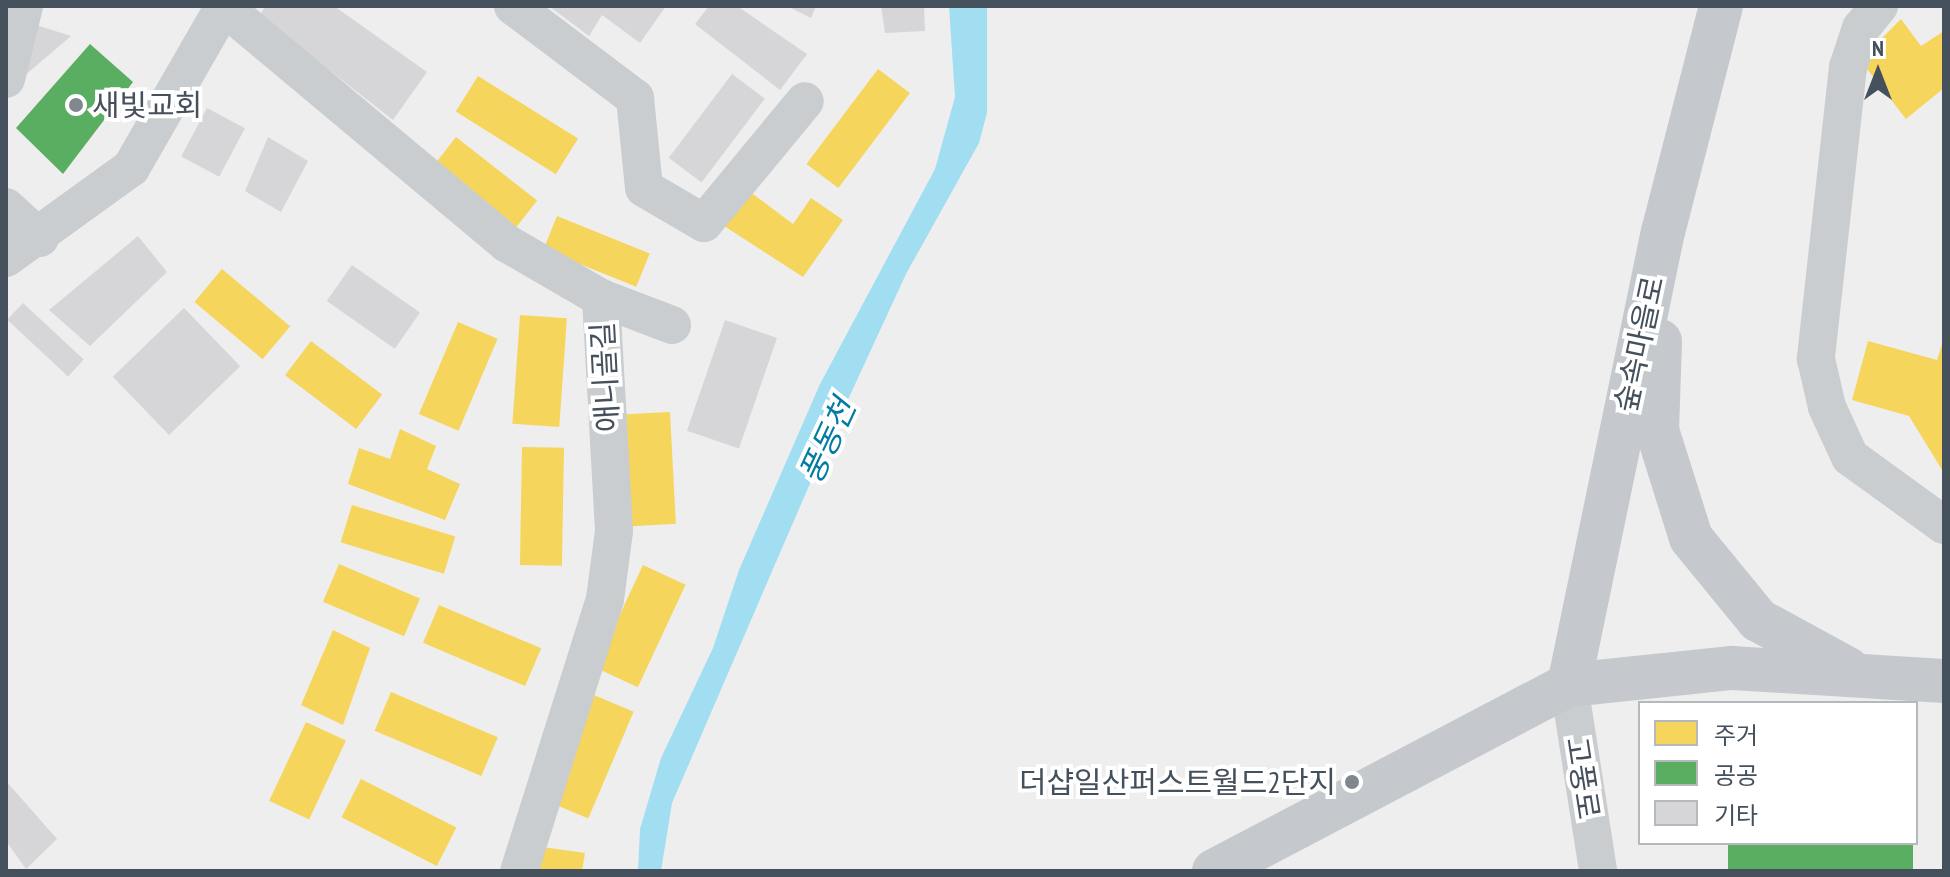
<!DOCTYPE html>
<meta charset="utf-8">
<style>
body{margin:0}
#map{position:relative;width:1950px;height:877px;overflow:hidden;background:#efeeee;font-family:"PT Sans Narrow","Noto Sans KR",sans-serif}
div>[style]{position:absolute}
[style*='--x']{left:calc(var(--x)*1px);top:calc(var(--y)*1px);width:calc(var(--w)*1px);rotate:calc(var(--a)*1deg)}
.water>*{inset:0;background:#a1def2}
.homes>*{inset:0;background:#f6d55c;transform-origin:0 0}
.public>*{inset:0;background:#5aae61;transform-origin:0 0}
.building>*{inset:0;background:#d6d6d9;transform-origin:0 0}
.minor>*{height:38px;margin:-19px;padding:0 19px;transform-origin:19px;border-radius:19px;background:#cacdcf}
.major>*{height:44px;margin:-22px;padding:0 22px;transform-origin:22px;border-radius:22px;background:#c5c9cd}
.dots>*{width:22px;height:22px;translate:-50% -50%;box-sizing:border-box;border:4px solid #fff;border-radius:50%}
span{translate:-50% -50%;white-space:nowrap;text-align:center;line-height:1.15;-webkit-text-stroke:8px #fff;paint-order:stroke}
.poi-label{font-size:30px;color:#44505c}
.left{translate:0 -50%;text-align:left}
.right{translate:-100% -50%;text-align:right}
.street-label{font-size:30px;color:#44505c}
.water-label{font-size:32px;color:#027ba3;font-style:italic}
.frame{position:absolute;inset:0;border:8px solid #44505c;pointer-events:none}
.legend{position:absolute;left:1638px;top:701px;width:280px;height:144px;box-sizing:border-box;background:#fff;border:2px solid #b4b9be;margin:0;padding:10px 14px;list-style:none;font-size:24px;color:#44505c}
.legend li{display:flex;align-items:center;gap:16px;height:40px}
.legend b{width:40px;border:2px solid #b4b9be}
.north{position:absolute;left:1838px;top:32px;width:80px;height:80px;-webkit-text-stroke:6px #fff;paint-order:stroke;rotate:0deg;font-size:22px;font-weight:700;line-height:32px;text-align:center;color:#44505c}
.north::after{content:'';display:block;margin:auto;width:28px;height:36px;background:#44505c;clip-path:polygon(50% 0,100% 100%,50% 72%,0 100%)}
</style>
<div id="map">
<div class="water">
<i style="clip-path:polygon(949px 6px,987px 6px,987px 113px,979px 143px,906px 274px,821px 458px,672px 803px,661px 871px,638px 871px,640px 829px,661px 758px,713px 648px,739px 570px,820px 384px,935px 169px,955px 97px)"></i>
</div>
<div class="homes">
<i style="clip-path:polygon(1901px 19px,1921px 46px,1944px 31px,1944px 88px,1906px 119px,1860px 60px)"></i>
<i style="left:878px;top:69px;width:40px;height:119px;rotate:37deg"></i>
<i style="left:478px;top:76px;width:118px;height:42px;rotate:32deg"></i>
<i style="left:456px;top:137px;width:103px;height:34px;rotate:38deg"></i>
<i style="clip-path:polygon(749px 191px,793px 224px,811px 198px,843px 220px,803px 277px,721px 224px)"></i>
<i style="left:557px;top:216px;width:100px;height:36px;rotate:22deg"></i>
<i style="left:222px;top:269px;width:89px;height:43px;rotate:40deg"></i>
<i style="left:520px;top:315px;width:47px;height:109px;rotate:4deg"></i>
<i style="left:458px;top:322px;width:43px;height:100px;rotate:23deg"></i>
<i style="clip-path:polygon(1944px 338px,1944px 473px,1909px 416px,1852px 400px,1868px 341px,1937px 360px)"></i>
<i style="left:311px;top:341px;width:89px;height:43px;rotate:37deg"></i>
<i style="left:670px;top:412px;width:112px;height:44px;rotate:87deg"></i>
<i style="clip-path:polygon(400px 429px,436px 446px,427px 469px,460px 484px,445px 520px,348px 484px,359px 448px,390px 459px)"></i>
<i style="left:522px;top:447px;width:42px;height:118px;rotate:1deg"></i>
<i style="left:352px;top:505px;width:108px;height:39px;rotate:17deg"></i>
<i style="left:339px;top:564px;width:88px;height:41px;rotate:23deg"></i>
<i style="left:643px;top:565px;width:47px;height:113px;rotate:25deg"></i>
<i style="left:439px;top:605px;width:111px;height:41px;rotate:23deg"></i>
<i style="clip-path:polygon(333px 630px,370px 648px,343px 725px,301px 705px)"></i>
<i style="left:391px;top:692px;width:116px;height:42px;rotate:23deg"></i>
<i style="left:594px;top:695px;width:43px;height:116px;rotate:23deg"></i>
<i style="left:306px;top:722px;width:44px;height:87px;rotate:25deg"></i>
<i style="left:361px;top:779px;width:107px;height:43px;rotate:27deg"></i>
<i style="clip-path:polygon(542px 847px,585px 853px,582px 871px,539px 871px)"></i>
</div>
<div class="public">
<i style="clip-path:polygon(90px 44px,133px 82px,63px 174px,16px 128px)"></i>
<i style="left:1728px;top:843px;width:185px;height:28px"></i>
</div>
<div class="building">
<i style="clip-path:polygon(265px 6px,334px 6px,427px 72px,393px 120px,260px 16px)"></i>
<i style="clip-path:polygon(549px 6px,666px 6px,640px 43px,602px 15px,589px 36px)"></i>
<i style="clip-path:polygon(709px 6px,737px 6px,807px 54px,780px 90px,695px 24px)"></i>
<i style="clip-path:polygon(787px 6px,816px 6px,811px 18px)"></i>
<i style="clip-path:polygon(881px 6px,924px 6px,925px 31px,885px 33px)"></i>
<i style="clip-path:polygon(33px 24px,71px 36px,23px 77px)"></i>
<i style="left:732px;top:74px;width:41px;height:105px;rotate:37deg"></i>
<i style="left:207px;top:108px;width:43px;height:55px;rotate:28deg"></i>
<i style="clip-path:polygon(268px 137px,308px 161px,281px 212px,245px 191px)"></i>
<i style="clip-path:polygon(138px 236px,167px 272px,90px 346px,49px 310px)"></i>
<i style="left:352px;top:265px;width:83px;height:44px;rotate:35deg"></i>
<i style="left:23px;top:303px;width:83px;height:23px;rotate:43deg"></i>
<i style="left:184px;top:308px;width:81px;height:99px;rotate:46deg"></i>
<i style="left:725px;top:320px;width:55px;height:117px;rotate:19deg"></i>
<i style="clip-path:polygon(6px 781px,57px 839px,26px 869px,6px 841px)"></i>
</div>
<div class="minor">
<i style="--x:513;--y:6;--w:153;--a:37"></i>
<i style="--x:635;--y:98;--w:90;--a:84.3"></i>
<i style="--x:644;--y:188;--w:69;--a:30.3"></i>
<i style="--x:704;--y:223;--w:158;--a:-50.4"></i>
<i style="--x:1879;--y:6;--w:28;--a:129"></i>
<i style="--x:1861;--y:28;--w:41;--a:108.4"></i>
<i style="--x:1848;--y:67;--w:294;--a:96.3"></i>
<i style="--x:1816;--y:359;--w:49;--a:77.1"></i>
<i style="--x:1827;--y:407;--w:55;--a:65.3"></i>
<i style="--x:1850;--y:457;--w:116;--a:35.9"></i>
<i style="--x:224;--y:7;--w:368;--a:39.9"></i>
<i style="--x:506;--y:243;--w:110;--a:30.1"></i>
<i style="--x:601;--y:298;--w:233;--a:86.8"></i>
<i style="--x:614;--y:531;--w:69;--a:97.5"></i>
<i style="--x:605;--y:599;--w:285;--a:107.5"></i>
<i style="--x:6;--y:79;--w:75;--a:-76.1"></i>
<i style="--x:6;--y:207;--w:46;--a:42.4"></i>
<i style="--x:6;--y:258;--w:154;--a:-35.8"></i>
<i style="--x:131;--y:168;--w:187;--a:-60.1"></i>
<i style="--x:601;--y:298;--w:76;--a:20.8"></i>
<i style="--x:1569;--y:685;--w:188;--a:81.1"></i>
</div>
<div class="major">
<i style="--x:1660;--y:341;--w:89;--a:91.9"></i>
<i style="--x:1657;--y:430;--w:113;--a:72.5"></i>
<i style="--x:1691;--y:538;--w:106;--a:50.7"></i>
<i style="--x:1758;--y:620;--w:102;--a:28.6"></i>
<i style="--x:1569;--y:685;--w:463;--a:-78.3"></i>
<i style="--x:1663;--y:232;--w:233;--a:-75.6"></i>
<i style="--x:1214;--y:871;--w:401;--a:-27.7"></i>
<i style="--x:1569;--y:685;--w:164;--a:-6"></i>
<i style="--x:1732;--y:668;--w:212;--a:3.5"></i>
</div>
<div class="dots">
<i style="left:76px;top:105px;background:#80878f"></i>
<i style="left:1352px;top:782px;background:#80878f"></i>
</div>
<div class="poi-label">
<span class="left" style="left:92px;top:105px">새빛교회</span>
<span class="right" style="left:1336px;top:782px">더샵일산퍼스트월드2단지</span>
</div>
<div class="street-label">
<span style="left:1639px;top:344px;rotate:-78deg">숲속마을로</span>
<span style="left:605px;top:377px;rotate:-93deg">애니골길</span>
<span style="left:1583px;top:778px;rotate:81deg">고풍로</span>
</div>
<div class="water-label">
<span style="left:827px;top:441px;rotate:-65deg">풍동천</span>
</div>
<div class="frame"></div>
<ul class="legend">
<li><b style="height:22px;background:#f6d55c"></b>주거</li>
<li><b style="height:22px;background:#5aae61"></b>공공</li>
<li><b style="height:22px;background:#d6d6d9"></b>기타</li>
</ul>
<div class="north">N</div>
</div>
